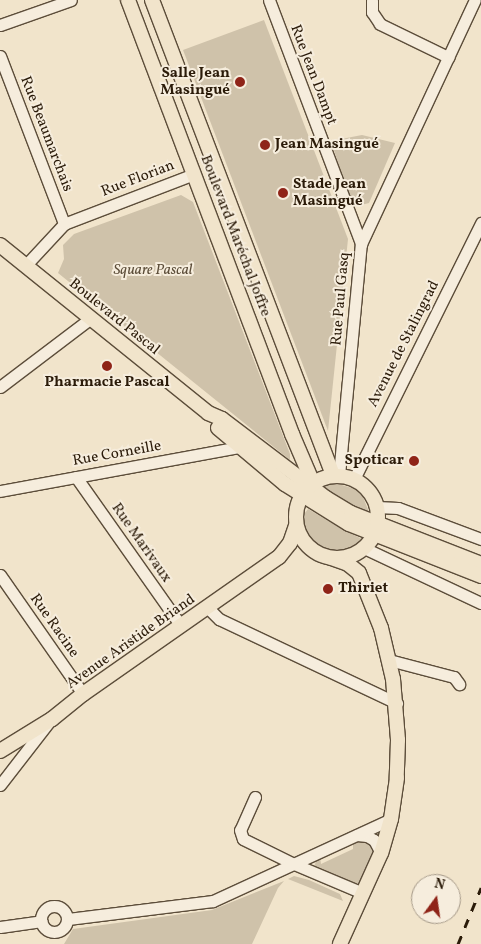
<!DOCTYPE html>
<meta charset="utf-8">
<style>
body{margin:0}
#map{position:relative;width:481px;height:944px;overflow:hidden;background:#f1e4cb;font-family:Vollkorn,serif}
div>[style]{position:absolute}
[style*='--x']{left:calc(var(--x)*1px);top:calc(var(--y)*1px);width:calc(var(--w)*1px);rotate:calc(var(--a)*1deg)}
.green>*{inset:0;background:#cfc2aa}
.roads{filter:drop-shadow(1px 0 #5c4d3a) drop-shadow(-1px 0 #5c4d3a) drop-shadow(0 1px #5c4d3a) drop-shadow(0 -1px #5c4d3a)}
.minor>*{height:11px;margin:-5.5px;padding:0 5.5px;transform-origin:5.5px;border-radius:5.5px;background:#f6eddd}
.minor>.ring{margin:-5.5px;padding:0;box-sizing:content-box;background:none;border:11px solid #f6eddd;border-radius:50%}
.major>*{height:14px;margin:-7px;padding:0 7px;transform-origin:7px;border-radius:7px;background:#f1e4cb}
.major>.ring{margin:-7px;padding:0;box-sizing:content-box;background:none;border:14px solid #f1e4cb;border-radius:50%}
.rail>*{height:3px;margin-top:-1.5px;transform-origin:0;background:repeating-linear-gradient(90deg,#2b1b09 0 9px,transparent 0 18px)}
.dots>*{width:14px;height:14px;translate:-50% -50%;box-sizing:border-box;border:2px solid #f6eddd;border-radius:50%}
span{translate:-50% -50%;white-space:nowrap;text-align:center;line-height:1.15;-webkit-text-stroke:4px #f6eddd;paint-order:stroke}
.poi-label{font-size:15px;color:#2b1b09;font-weight:700}
.right{translate:-100% -50%;text-align:right}
.left{translate:0 -50%;text-align:left}
.street-label{font-size:15px;color:#2b1b09}
.park-label{font-size:15px;color:#5c4d39;font-style:italic}
.north{position:absolute;left:411px;top:874px;width:50px;height:50px;box-sizing:border-box;background:#f6eddd;border:1px solid #a59988;border-radius:50%;rotate:14deg;font-size:14px;font-weight:700;line-height:20px;text-align:center;color:#2b1b09}
.north::after{content:'';display:block;margin:auto;width:18px;height:22px;background:#8f2418;clip-path:polygon(50% 0,100% 100%,50% 72%,0 100%)}
</style>
<div id="map">
<div class="green">
<i style="clip-path:polygon(264px 20px,348px 239px,328px 431px,183px 50px)"></i>
<i style="clip-path:polygon(362px 135px,395px 143px,369px 203px,361px 205px,350px 200px,331px 141px)"></i>
<i style="clip-path:polygon(181px 195px,193px 202px,290px 454px,290px 460px,58px 273px,64px 259px,63px 245px,74px 234px)"></i>
<i style="clip-path:polygon(332px 482px,355px 489px,363px 497px,369px 512px,366px 516px,324px 490px,325px 484px)"></i>
<i style="clip-path:polygon(308px 509px,342px 529px,362px 539px,355px 546px,344px 551px,323px 550px,309px 540px,302px 527px,301px 518px)"></i>
<i style="clip-path:polygon(360px 839px,369px 843px,374px 856px,359px 883px,350px 884px,314px 867px,317px 858px,320px 856px,321px 864px,353px 849px,353px 841px)"></i>
<i style="clip-path:polygon(294px 876px,309px 880px,340px 894px,343px 901px,288px 879px)"></i>
<i style="clip-path:polygon(284px 881px,278px 888px,252px 944px,64px 944px,73px 929px,212px 910px)"></i>
</div>
<div class="roads">
<div class="minor">
<i style="--x:269;--y:0;--w:261;--a:69.3"></i>
<i style="--x:372;--y:0;--w:12;--a:90"></i>
<i style="--x:372;--y:12;--w:14;--a:56"></i>
<i style="--x:380;--y:24;--w:76;--a:25.9"></i>
<i style="--x:0;--y:25;--w:75;--a:-19.4"></i>
<i style="--x:0;--y:56;--w:180;--a:69.1"></i>
<i style="--x:25;--y:266;--w:57;--a:-47.1"></i>
<i style="--x:64;--y:224;--w:139;--a:-21"></i>
<i style="--x:0;--y:387;--w:114;--a:-37.2"></i>
<i style="--x:339;--y:475;--w:232;--a:-84.6"></i>
<i style="--x:361;--y:244;--w:269;--a:-65"></i>
<i style="--x:76;--y:477;--w:182;--a:54.8"></i>
<i style="--x:354;--y:479;--w:286;--a:-63.6"></i>
<i style="--x:0;--y:491;--w:244;--a:-10.4"></i>
<i style="--x:377;--y:507;--w:21;--a:3"></i>
<i style="--x:398;--y:508;--w:89;--a:20.5"></i>
<i style="--x:364;--y:548;--w:129;--a:25.2"></i>
<i style="--x:0;--y:575;--w:145;--a:55.1"></i>
<i style="--x:208;--y:608;--w:16;--a:45"></i>
<i style="--x:219;--y:619;--w:197;--a:25.3"></i>
<i style="--x:389;--y:660;--w:67;--a:14.7"></i>
<i style="--x:454;--y:677;--w:9;--a:54"></i>
<i style="--x:0;--y:785;--w:78;--a:-52.3"></i>
<i style="--x:255;--y:797;--w:36;--a:114"></i>
<i style="--x:240;--y:830;--w:9;--a:72"></i>
<i style="--x:243;--y:839;--w:57;--a:26.1"></i>
<i style="--x:294;--y:864;--w:75;--a:22.8"></i>
<i style="--x:357;--y:835;--w:10;--a:6"></i>
<i style="--x:367;--y:836;--w:8;--a:30"></i>
<i style="--x:374;--y:840;--w:15;--a:62"></i>
<i class="ring" style="left:41px;top:906px;width:15px;height:15px"></i>
<i style="--x:68;--y:919;--w:146;--a:-7.1"></i>
<i style="--x:213;--y:901;--w:196;--a:-24.7"></i>
<i style="--x:0;--y:927;--w:42;--a:-8.1"></i>
</div>
<div class="major">
<i style="--x:128;--y:0;--w:464;--a:69.3"></i>
<i style="--x:292;--y:434;--w:53;--a:66.8"></i>
<i style="--x:152;--y:0;--w:508;--a:69.14"></i>
<i style="--x:0;--y:245;--w:267;--a:38.9"></i>
<i style="--x:208;--y:413;--w:15;--a:23"></i>
<i style="--x:222;--y:419;--w:131;--a:37.2"></i>
<i style="--x:326;--y:498;--w:29;--a:31"></i>
<i style="--x:351;--y:513;--w:140;--a:21.4"></i>
<i style="--x:218;--y:428;--w:87;--a:39.9"></i>
<i style="--x:285;--y:484;--w:75;--a:32"></i>
<i style="--x:349;--y:524;--w:142;--a:21.5"></i>
<i class="ring" style="left:296px;top:476px;width:68px;height:68px"></i>
<i style="--x:331;--y:558;--w:18;--a:19"></i>
<i style="--x:348;--y:564;--w:14;--a:39"></i>
<i style="--x:359;--y:573;--w:59;--a:68.2"></i>
<i style="--x:381;--y:628;--w:52;--a:76.8"></i>
<i style="--x:393;--y:679;--w:61;--a:85.3"></i>
<i style="--x:398;--y:740;--w:38;--a:92"></i>
<i style="--x:397;--y:778;--w:41;--a:98.3"></i>
<i style="--x:391;--y:819;--w:35;--a:106"></i>
<i style="--x:381;--y:853;--w:100;--a:114.3"></i>
<i style="--x:0;--y:751;--w:61;--a:-31.6"></i>
<i style="--x:52;--y:719;--w:40;--a:-39"></i>
<i style="--x:83;--y:694;--w:239;--a:-35"></i>
<i style="--x:279;--y:557;--w:18;--a:-52"></i>
<i style="--x:290;--y:543;--w:18;--a:-71"></i>
</div>
</div>
<div class="rail">
<i style="--x:458;--y:944;--w:61;--a:-67.7"></i>
</div>
<div class="dots">
<i style="left:240px;top:82px;background:#8f2418"></i>
<i style="left:265px;top:145px;background:#8f2418"></i>
<i style="left:283px;top:193px;background:#8f2418"></i>
<i style="left:107px;top:366px;background:#8f2418"></i>
<i style="left:414px;top:461px;background:#8f2418"></i>
<i style="left:328px;top:589px;background:#8f2418"></i>
</div>
<div class="poi-label">
<span class="right" style="left:230px;top:82px">Salle Jean<br>Masingué</span>
<span class="left" style="left:275px;top:145px">Jean Masingué</span>
<span class="left" style="left:293px;top:193px">Stade Jean<br>Masingué</span>
<span style="left:107px;top:383px">Pharmacie Pascal</span>
<span class="right" style="left:404px;top:461px">Spoticar</span>
<span class="left" style="left:338px;top:589px">Thiriet</span>
</div>
<div class="street-label">
<span style="left:313px;top:75px;rotate:69deg">Rue Jean Dampt</span>
<span style="left:46px;top:134px;rotate:69deg">Rue Beaumarchais</span>
<span style="left:138px;top:179px;rotate:-21deg">Rue Florian</span>
<span style="left:235px;top:236px;rotate:69deg">Boulevard Maréchal Joffre</span>
<span style="left:341px;top:299px;rotate:-85deg">Rue Paul Gasq</span>
<span style="left:114px;top:317px;rotate:39deg">Boulevard Pascal</span>
<span style="left:404px;top:344px;rotate:-63deg">Avenue de Stalingrad</span>
<span style="left:117px;top:454px;rotate:-10deg">Rue Corneille</span>
<span style="left:141px;top:543px;rotate:55deg">Rue Marivaux</span>
<span style="left:54px;top:626px;rotate:55deg">Rue Racine</span>
<span style="left:131px;top:642px;rotate:-35deg">Avenue Aristide Briand</span>
</div>
<div class="park-label">
<span style="left:153px;top:271px">Square Pascal</span>
</div>
<div class="north">N</div>
</div>
